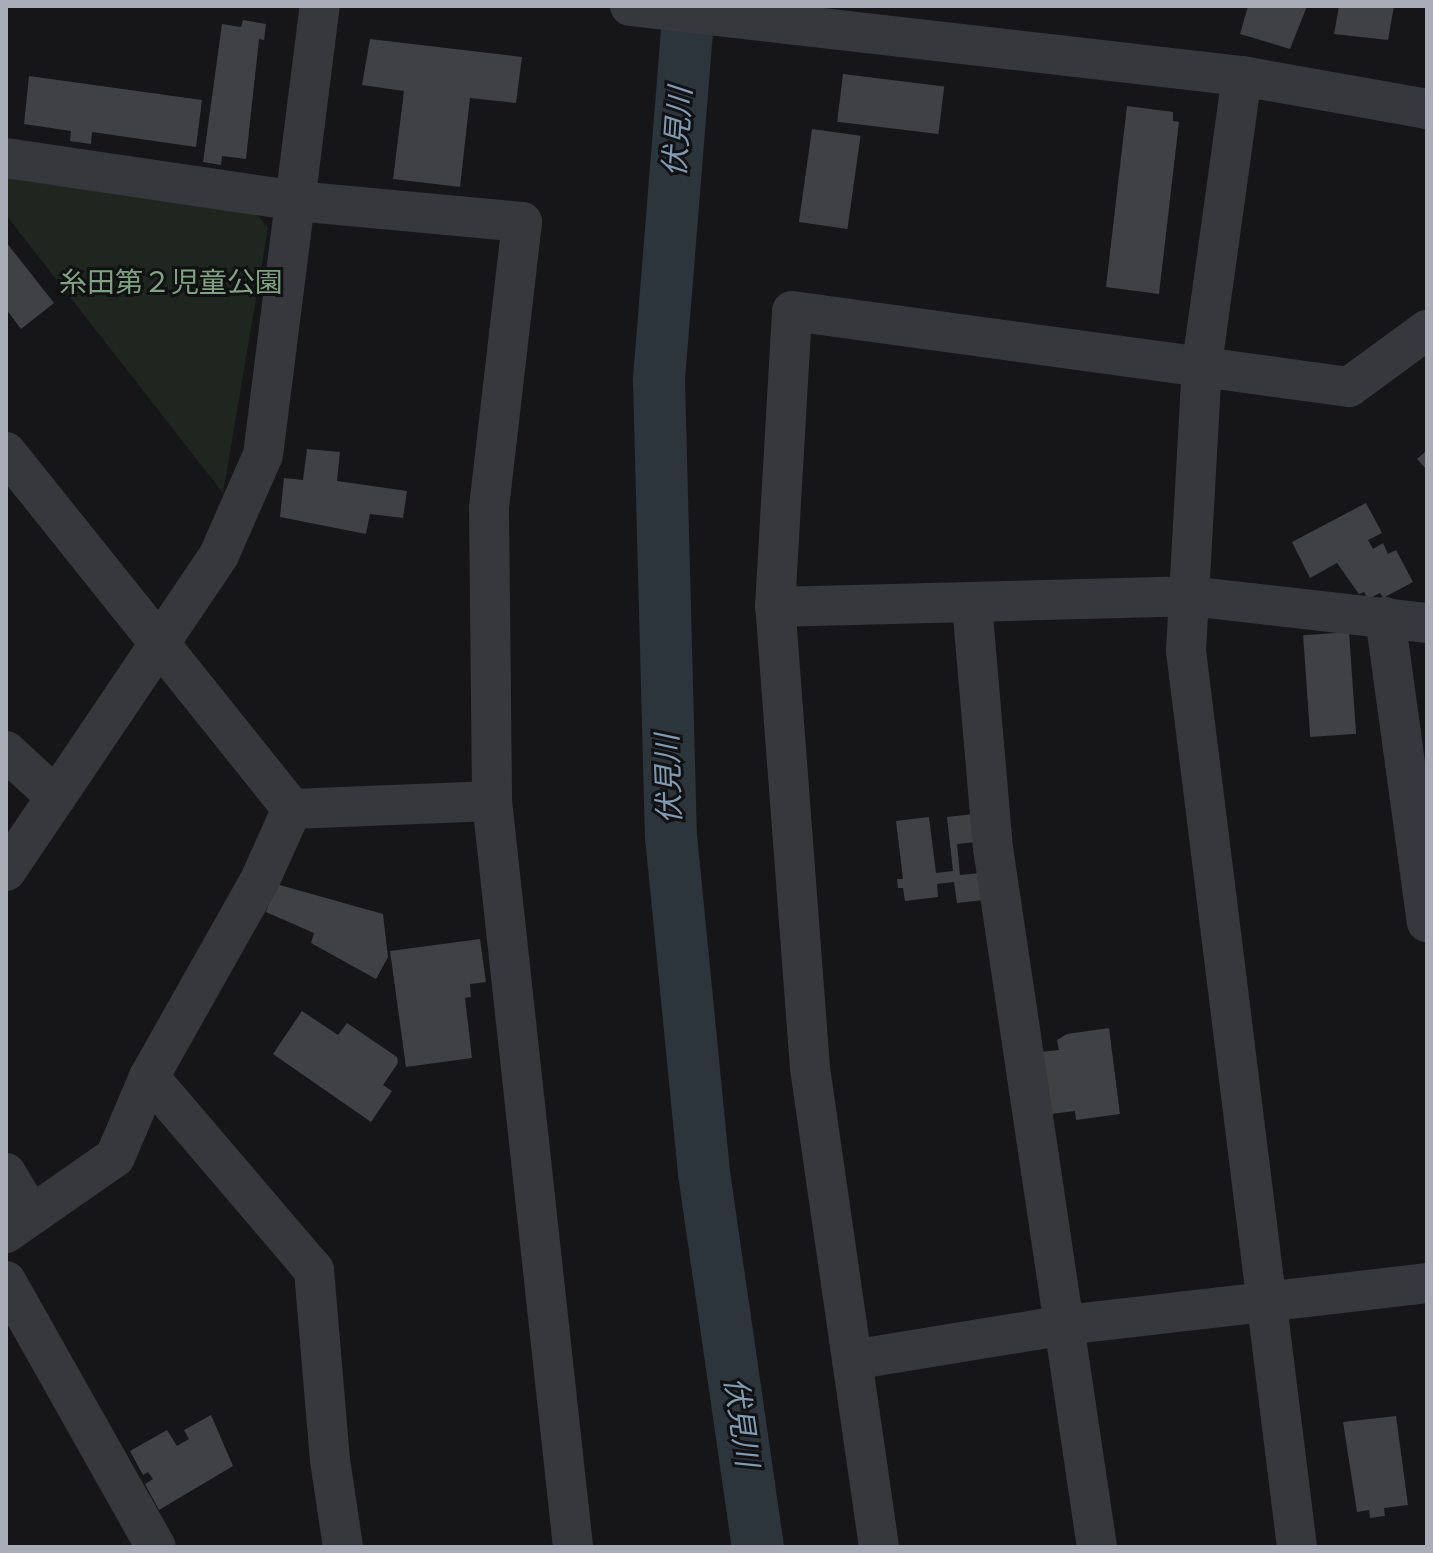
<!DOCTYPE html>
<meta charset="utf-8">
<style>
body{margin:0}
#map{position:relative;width:1433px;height:1553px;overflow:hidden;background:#161618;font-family:"Alegreya Sans","Noto Sans JP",sans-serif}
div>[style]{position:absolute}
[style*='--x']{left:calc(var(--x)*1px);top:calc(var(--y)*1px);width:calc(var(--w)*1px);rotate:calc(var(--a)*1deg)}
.green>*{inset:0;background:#1e261f}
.river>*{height:52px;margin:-26px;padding:0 26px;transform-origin:26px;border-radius:26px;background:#2c353c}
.building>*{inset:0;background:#404145;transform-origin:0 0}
.minor>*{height:40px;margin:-20px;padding:0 20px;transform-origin:20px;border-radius:20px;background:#37383d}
span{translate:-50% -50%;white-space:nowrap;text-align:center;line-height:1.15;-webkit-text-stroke:6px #111113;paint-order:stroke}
.park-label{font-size:28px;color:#7fa381}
.water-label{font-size:30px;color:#7f9bb3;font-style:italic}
.frame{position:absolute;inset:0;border:8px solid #a8adb8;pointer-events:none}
</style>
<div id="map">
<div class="green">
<i style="clip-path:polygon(6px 173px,252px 208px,268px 228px,223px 493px,6px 215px)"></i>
</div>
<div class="river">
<i style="--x:689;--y:6;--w:376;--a:94.6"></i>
<i style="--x:659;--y:381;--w:455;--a:88.5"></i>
<i style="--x:671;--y:836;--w:339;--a:84.4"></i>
<i style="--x:704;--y:1173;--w:378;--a:81.8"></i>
</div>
<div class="building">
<i style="clip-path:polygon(1248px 6px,1307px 6px,1290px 49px,1240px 34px)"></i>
<i style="clip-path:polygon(1339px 6px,1394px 6px,1388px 40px,1334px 34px)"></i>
<i style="clip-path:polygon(243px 20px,266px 24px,264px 40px,259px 39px,246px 159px,222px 156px,221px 165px,203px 162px,222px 24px,241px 27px)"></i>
<i style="clip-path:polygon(370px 39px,522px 57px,516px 103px,470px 98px,460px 187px,393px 179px,404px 91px,362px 85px)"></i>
<i style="left:843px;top:74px;width:102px;height:48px;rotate:7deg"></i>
<i style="clip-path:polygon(29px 76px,202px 100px,196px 147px,92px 132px,91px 144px,70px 141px,71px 131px,24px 124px)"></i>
<i style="clip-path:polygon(1127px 106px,1173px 112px,1173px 121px,1179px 122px,1159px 294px,1106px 287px)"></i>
<i style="left:812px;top:129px;width:49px;height:94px;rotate:8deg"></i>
<i style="clip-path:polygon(6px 242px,54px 303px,21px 329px,6px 309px)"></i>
<i style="clip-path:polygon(307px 449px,340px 452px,337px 481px,407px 491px,403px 518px,370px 514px,366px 534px,280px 517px,284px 478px,303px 480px)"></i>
<i style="clip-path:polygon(1427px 450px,1427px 470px,1417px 459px)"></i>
<i style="clip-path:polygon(1366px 503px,1382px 533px,1368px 540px,1373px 549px,1383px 543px,1388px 554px,1396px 550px,1413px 582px,1383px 598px,1380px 593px,1368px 599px,1364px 592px,1359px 594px,1337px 563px,1310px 578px,1292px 542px)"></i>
<i style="left:1349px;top:632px;width:102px;height:46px;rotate:86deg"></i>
<i style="clip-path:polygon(974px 814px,977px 842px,957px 844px,960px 875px,981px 873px,984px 900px,957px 903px,954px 882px,937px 884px,938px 897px,905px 901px,903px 888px,898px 888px,897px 879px,903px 879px,896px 821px,929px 817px,936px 873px,953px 871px,947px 817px)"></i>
<i style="clip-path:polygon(276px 884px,383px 914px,388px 957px,376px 979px,311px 943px,314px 933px,266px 912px)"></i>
<i style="clip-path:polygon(480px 939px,486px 982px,470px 984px,471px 997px,465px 998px,472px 1058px,406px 1067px,390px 951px)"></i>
<i style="clip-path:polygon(302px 1011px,338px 1035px,347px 1023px,397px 1057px,398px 1063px,383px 1085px,392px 1091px,371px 1122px,273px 1054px)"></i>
<i style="clip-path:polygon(1109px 1028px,1120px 1114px,1076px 1120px,1075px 1111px,1050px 1114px,1040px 1052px,1059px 1050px,1057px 1040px,1067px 1034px)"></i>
<i style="clip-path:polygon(211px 1415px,233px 1466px,159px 1510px,145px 1484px,153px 1479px,148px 1472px,143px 1475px,130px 1451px,167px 1430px,177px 1446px,189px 1439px,184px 1430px)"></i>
<i style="clip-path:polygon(1396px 1416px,1408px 1505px,1384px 1508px,1385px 1516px,1370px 1518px,1369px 1510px,1357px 1512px,1343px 1422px)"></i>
</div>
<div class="minor">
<i style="--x:630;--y:6;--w:616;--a:6.53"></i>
<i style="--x:1242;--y:76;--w:188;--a:10.1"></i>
<i style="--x:1242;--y:76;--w:291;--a:97.9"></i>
<i style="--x:1202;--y:364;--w:287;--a:93.2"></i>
<i style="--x:1186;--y:651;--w:903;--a:82.94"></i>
<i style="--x:6;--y:158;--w:293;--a:8.4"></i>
<i style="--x:296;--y:201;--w:227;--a:5.3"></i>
<i style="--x:522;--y:222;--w:287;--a:96.6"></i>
<i style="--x:489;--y:507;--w:294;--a:89.4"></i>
<i style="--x:492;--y:801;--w:750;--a:83.8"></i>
<i style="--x:6;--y:452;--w:457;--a:51.3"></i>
<i style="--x:292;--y:809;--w:78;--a:114.3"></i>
<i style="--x:260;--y:880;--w:226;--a:119.4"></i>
<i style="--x:149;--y:1077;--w:87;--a:113"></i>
<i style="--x:115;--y:1157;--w:133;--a:145.1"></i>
<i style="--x:972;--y:604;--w:245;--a:85.1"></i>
<i style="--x:993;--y:848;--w:707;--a:81.54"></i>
<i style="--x:775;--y:607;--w:414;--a:-1.5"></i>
<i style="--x:1189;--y:596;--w:240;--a:6.5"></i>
<i style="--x:1385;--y:617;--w:308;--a:82.2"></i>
<i style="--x:6;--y:751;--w:68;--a:42.6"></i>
<i style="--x:292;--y:809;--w:200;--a:-2.3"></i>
<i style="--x:6;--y:871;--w:381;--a:-56"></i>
<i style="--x:219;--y:555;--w:109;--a:-66.3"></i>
<i style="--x:263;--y:455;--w:453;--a:-82.8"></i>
<i style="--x:149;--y:1077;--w:254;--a:49.5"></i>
<i style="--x:314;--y:1270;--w:191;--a:85.2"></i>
<i style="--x:330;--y:1460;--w:88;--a:81.5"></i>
<i style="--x:6;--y:1173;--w:49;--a:59.2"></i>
<i style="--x:6;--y:1281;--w:305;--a:60.6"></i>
<i style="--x:852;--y:1360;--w:216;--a:-9.3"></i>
<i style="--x:1065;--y:1325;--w:364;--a:-6.6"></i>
<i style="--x:879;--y:1547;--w:484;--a:-98.2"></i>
<i style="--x:810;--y:1068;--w:462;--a:-94.3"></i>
<i style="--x:775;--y:607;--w:296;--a:-86.7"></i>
<i style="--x:792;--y:311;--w:562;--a:7.77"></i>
<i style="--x:1349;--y:387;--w:97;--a:-36.2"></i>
</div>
<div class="park-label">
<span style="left:171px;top:284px">糸田第２児童公園</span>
</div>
<div class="water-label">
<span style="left:679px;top:132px;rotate:-86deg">伏見川</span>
<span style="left:670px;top:779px;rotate:-92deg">伏見川</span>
<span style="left:740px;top:1422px;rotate:82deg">伏見川</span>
</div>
<div class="frame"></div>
</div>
